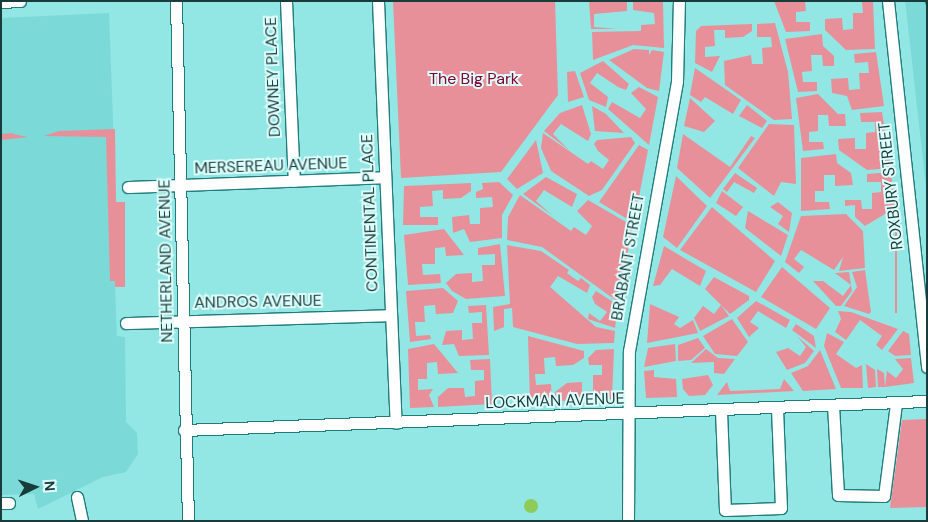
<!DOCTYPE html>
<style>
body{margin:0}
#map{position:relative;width:928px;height:522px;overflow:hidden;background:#92e7e4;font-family:"DM Sans",sans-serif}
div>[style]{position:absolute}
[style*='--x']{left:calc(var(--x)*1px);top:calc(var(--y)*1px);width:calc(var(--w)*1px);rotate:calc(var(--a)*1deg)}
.built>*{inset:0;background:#7bdad7}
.green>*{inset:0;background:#e8909a;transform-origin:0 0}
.water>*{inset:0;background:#8ecc59}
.round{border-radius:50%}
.roads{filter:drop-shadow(1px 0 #207c7a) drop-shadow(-1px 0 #207c7a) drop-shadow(0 1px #207c7a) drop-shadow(0 -1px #207c7a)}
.minor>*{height:11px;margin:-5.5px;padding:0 5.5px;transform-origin:5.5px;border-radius:5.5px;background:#fff}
.rail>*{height:3px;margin-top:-1.5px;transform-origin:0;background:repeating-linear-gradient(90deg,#4d8785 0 9px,transparent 0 18px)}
span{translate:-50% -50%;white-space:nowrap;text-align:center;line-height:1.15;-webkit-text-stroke:4px #defefc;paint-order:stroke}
.street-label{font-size:16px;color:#183c3b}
.park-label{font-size:16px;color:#81022c}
.frame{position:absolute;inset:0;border:2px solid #183c3b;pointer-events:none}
.north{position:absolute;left:10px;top:462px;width:50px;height:50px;-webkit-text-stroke:4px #defefc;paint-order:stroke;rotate:86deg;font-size:14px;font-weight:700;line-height:20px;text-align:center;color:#183c3b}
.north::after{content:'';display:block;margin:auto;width:18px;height:22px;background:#183c3b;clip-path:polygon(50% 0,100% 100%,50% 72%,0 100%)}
</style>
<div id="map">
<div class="built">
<i style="clip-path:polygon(905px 1px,927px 1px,927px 196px,908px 26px)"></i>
<i style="clip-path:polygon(109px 13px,116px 202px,125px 202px,125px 287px,115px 287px,117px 336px,125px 337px,126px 422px,137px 433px,138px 454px,126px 472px,103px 477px,38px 509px,34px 494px,1px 495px,1px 18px)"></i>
</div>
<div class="green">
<i style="clip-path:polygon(393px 1px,555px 1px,558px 95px,501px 172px,401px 178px)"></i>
<i style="clip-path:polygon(589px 1px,627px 1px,627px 11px,594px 14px,594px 27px,617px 29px,591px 29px)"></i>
<i style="clip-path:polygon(633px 1px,663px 1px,664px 48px,633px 45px,593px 60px,592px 32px,641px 31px,641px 25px,655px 24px,654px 13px,633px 10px)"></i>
<i style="clip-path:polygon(774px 1px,805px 1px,806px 11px,796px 12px,796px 22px,810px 22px,810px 31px,786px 32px)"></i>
<i style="clip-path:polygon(849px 1px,873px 1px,875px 49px,846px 50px,825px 30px,825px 19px,842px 18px,843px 30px,853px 29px,853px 13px,863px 13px,862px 2px)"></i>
<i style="clip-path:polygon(775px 23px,788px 72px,792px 119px,774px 120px,725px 85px,724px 61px,751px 55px,752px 64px,763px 64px,762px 48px,772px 47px,771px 37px,757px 37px,757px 24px)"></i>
<i style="clip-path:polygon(752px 24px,752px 31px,743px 37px,725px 38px,725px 30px,714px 30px,715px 46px,705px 47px,705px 57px,720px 56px,712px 72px,695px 63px,696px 31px,701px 26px)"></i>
<i style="clip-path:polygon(822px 34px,823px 46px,834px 56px,834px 66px,823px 66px,822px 55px,811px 55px,812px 71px,802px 72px,803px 82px,817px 82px,817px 91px,798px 92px,785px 39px)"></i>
<i style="clip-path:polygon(634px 49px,649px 50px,649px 55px,652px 50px,664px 52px,659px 91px,647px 88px,609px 60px)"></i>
<i style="clip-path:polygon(876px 52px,884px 106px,852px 110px,847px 96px,832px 93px,831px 79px,848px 78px,849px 90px,860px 89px,859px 73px,869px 73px,868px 62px,855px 63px,854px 54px)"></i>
<i style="clip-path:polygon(603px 61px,629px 84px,626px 90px,618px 87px,597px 73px,590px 83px,608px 97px,606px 107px,589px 100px,580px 73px)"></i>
<i style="clip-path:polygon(695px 68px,741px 100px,733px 114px,705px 97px,701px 102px,690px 95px)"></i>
<i style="clip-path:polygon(575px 71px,584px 97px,568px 102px,567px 72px)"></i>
<i style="clip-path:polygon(639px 87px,658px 97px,649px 145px,608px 109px,612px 102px,640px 118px,646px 109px,631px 93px)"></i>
<i style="clip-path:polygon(818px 94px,838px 114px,845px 114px,846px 126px,829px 126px,828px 115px,818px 115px,818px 131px,809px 132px,809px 142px,823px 142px,824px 149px,803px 151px,796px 98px)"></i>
<i style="clip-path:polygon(690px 98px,715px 121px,704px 132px,684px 126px)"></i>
<i style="clip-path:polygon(582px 105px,591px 134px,588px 141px,561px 124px,553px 134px,569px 150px,544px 131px,560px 113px)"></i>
<i style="clip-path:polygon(747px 105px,767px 121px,762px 128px,739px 116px)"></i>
<i style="clip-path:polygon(592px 106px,606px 114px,624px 133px,595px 131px)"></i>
<i style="clip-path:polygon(882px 112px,891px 168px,867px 170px,839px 150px,838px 139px,855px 138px,855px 149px,866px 149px,866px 133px,875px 132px,875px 122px,861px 122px,860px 113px)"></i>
<i style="clip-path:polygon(769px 124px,794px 125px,796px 184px,781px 182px,774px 196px,738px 168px)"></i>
<i style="clip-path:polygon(115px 129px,116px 202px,125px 202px,125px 287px,115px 287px,115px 281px,110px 281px,106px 137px,44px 136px,59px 131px)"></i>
<i style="clip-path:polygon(13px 133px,13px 134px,28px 137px,1px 140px,1px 134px)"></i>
<i style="clip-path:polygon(543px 133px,588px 164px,591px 161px,603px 169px,609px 160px,598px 151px,594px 144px,597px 140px,631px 137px,635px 143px,602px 190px,589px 196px,551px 171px,541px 148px)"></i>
<i style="clip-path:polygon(683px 134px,730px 167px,751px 136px,755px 138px,710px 198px,677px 168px)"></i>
<i style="clip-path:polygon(536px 140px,543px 173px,517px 189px,507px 179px)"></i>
<i style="clip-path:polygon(639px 145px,648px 150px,634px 223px,599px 202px)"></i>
<i style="clip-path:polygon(836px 154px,837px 163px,851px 173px,853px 185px,835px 186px,835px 175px,824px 175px,824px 191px,815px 191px,815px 202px,829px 202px,830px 209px,801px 211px,801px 158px)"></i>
<i style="clip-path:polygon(891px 172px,895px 208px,865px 226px,855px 217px,855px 205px,845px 206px,845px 200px,861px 200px,862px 209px,872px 209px,872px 193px,881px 192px,881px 182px,867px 182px,867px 174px)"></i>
<i style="clip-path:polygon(735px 173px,757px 188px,754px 193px,734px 182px,727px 192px,723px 189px)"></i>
<i style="clip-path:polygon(676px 176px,707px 206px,677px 248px,663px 237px)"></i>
<i style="clip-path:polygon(546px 177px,577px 194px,572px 207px,544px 190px,536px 201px,553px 216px,523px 194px)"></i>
<i style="clip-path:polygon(499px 182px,513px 195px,502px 215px,502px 238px,470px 242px,464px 229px,453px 233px,452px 217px,469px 215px,470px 224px,480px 224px,480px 208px,493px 207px,492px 197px,476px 198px,476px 192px,483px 189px,482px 183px)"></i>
<i style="clip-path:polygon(471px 183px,471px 191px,461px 198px,443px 199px,443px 190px,432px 191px,433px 206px,420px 207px,420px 217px,438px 217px,438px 225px,403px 225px,404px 186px)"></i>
<i style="clip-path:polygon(722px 191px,743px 207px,736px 216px,716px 203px)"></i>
<i style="clip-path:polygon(520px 195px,571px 231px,574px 227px,586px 235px,592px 226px,577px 211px,588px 200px,633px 226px,618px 302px,542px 247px,507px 240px,508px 217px)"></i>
<i style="clip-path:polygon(778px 202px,792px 213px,789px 232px,778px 224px,783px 216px,770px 207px)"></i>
<i style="clip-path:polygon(712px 207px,775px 261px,756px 292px,680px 250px)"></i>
<i style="clip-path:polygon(748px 211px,788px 235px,781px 256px,745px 228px)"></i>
<i style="clip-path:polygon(846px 214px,863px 231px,865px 268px,839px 271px,843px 257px,834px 270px,801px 250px,794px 259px,804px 267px,799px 273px,785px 262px,801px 216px)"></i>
<i style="left:895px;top:228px;width:2px;height:85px"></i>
<i style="clip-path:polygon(444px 229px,464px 255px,446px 256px,445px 247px,435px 248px,435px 264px,422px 264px,423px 275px,440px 274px,441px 283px,408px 285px,404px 235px)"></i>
<i style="clip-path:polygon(500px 244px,505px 296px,466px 299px,452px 291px,446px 283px,456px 274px,472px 273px,472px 282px,483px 281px,482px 265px,495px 265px,495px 254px,478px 255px,478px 248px)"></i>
<i style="clip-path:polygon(507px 245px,541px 251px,569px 270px,567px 273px,578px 281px,581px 278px,590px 285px,587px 293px,558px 276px,550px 287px,596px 327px,615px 331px,614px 343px,577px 344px,513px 327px,512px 308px,504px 309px,504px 327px,494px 331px,493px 307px,510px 304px)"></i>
<i style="clip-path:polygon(664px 246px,706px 271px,700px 286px,672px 269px,660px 285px,653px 286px)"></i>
<i style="clip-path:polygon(782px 267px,830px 308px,816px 329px,761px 297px)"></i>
<i style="clip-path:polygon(865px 270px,871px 312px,869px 314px,844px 306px,857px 287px,852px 272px)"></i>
<i style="clip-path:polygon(849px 272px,852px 291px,841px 306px,836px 306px,813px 281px,823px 281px,843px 296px,851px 285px,835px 273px)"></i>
<i style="clip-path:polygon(714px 277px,749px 296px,749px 300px,730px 314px,705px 289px)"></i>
<i style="clip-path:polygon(443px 288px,458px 301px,453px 313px,436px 314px,435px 305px,424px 306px,425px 322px,415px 322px,416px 336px,430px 335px,431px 339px,410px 342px,406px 291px)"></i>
<i style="clip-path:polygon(596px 291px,618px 305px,615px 328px,588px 319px,589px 313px,600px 321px,607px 312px,595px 304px,592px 297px)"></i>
<i style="clip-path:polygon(756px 301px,790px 320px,786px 328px,758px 311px,750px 322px,759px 328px,749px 337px,737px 318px)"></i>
<i style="clip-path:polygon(650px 304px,679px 317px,674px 324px,680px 328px,693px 320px,698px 333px,647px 343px)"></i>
<i style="clip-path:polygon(486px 305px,489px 355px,459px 356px,454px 344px,442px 345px,446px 331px,462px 330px,462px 340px,473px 339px,472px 323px,482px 323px,482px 312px,469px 313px,468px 306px)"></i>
<i style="clip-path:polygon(721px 305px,729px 316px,700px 331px,694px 318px,703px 306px,714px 314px)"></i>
<i style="clip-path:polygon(838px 311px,851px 312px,898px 329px,882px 350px,876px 345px,882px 336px,860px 320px,846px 340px,835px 332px,841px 319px)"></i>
<i style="clip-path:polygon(732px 319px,748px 342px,737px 356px,715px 354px,703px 336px)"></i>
<i style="clip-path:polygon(796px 324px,814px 336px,816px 348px,792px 330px)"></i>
<i style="clip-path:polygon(903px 331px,909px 334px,911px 355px,895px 356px,888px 351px)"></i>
<i style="clip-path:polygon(827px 333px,844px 342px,836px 354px,856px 368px,862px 365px,863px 388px,841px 388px,824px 346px)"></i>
<i style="clip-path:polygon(528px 336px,584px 351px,584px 358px,573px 365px,556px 366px,555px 357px,544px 358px,545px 374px,535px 374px,536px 385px,551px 384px,552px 402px,530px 401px)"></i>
<i style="clip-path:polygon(797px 336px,814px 351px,805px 363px,787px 370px,776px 352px,788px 348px,800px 356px,806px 347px)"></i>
<i style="clip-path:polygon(698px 338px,705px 348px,691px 360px,678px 361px,678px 345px)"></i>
<i style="clip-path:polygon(434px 344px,458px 373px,438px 374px,437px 362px,427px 363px,427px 379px,418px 379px,418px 390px,433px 389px,429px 395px,434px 407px,410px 408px,408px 349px)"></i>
<i style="clip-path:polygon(675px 344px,676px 361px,644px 367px,648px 348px)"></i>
<i style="clip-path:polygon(614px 349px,612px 399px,556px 401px,555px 392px,567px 383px,582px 382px,582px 392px,593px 391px,593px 375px,602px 375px,602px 365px,589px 365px,588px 358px,596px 350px)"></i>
<i style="clip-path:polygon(706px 349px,718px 358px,735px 359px,724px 374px,714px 373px,714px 362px,691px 363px)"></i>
<i style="clip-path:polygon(820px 350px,836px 389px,803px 391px,791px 373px,808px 366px)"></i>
<i style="clip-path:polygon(911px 358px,914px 383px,885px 387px,887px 371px,896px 378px,903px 369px,895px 359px)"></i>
<i style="clip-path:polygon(490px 359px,492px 404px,438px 407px,438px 397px,448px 388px,464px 388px,465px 397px,475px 396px,475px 381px,484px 380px,484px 370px,471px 370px,470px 360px)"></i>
<i style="clip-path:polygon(866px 364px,875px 370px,876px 387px,868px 388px)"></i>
<i style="clip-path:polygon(877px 369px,884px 373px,885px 387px,878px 387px)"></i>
<i style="clip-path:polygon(654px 370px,654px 377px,676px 379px,677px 397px,646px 398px,644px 371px)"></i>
<i style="clip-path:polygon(708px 375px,713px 385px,705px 395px,689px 396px,683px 389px,682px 379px)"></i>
<i style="clip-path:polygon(784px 379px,794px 391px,717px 395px,727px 382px,730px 391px,780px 389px)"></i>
<i style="clip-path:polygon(927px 419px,927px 507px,890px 508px,902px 420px)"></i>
</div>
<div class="water">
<i class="round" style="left:524px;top:499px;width:14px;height:14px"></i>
</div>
<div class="roads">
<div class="minor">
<i style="--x:176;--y:1;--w:520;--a:88.68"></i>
<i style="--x:286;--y:1;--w:180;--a:87.5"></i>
<i style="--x:378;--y:1;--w:422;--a:87.6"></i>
<i style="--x:888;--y:1;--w:368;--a:83.9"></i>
<i style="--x:1;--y:2;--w:19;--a:-3"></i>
<i style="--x:128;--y:187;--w:257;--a:-2.2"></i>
<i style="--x:126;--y:323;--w:265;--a:-1.7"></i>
<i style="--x:833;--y:405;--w:90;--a:86.8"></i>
<i style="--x:838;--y:495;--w:46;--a:1.2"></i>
<i style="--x:884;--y:496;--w:94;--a:-82.6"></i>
<i style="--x:721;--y:411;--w:99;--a:87.7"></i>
<i style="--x:725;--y:510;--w:56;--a:-2"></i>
<i style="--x:781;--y:508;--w:100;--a:-92.3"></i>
<i style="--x:184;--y:430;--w:744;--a:-2.24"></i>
<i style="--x:77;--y:497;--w:25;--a:78"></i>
<i style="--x:1;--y:503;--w:8;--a:0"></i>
<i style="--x:628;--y:521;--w:170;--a:-89.7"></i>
<i style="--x:629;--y:351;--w:274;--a:-79.9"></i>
<i style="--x:677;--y:81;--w:80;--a:-88.6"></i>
</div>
</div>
<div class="rail">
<i style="--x:926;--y:1;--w:3;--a:72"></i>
</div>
<div class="street-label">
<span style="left:273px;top:77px;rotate:-92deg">DOWNEY PLACE</span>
<span style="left:271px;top:166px;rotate:-2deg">MERSEREAU AVENUE</span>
<span style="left:891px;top:186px;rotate:-96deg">ROXBURY STREET</span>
<span style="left:370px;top:213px;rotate:-92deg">CONTINENTAL PLACE</span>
<span style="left:628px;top:257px;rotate:-80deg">BRABANT STREET</span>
<span style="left:166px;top:261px;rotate:-91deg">NETHERLAND AVENUE</span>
<span style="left:258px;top:302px;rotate:-1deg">ANDROS AVENUE</span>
<span style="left:555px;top:401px;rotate:-2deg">LOCKMAN AVENUE</span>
</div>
<div class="park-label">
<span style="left:474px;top:79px">The Big Park</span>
</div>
<div class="frame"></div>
<div class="north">N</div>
</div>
